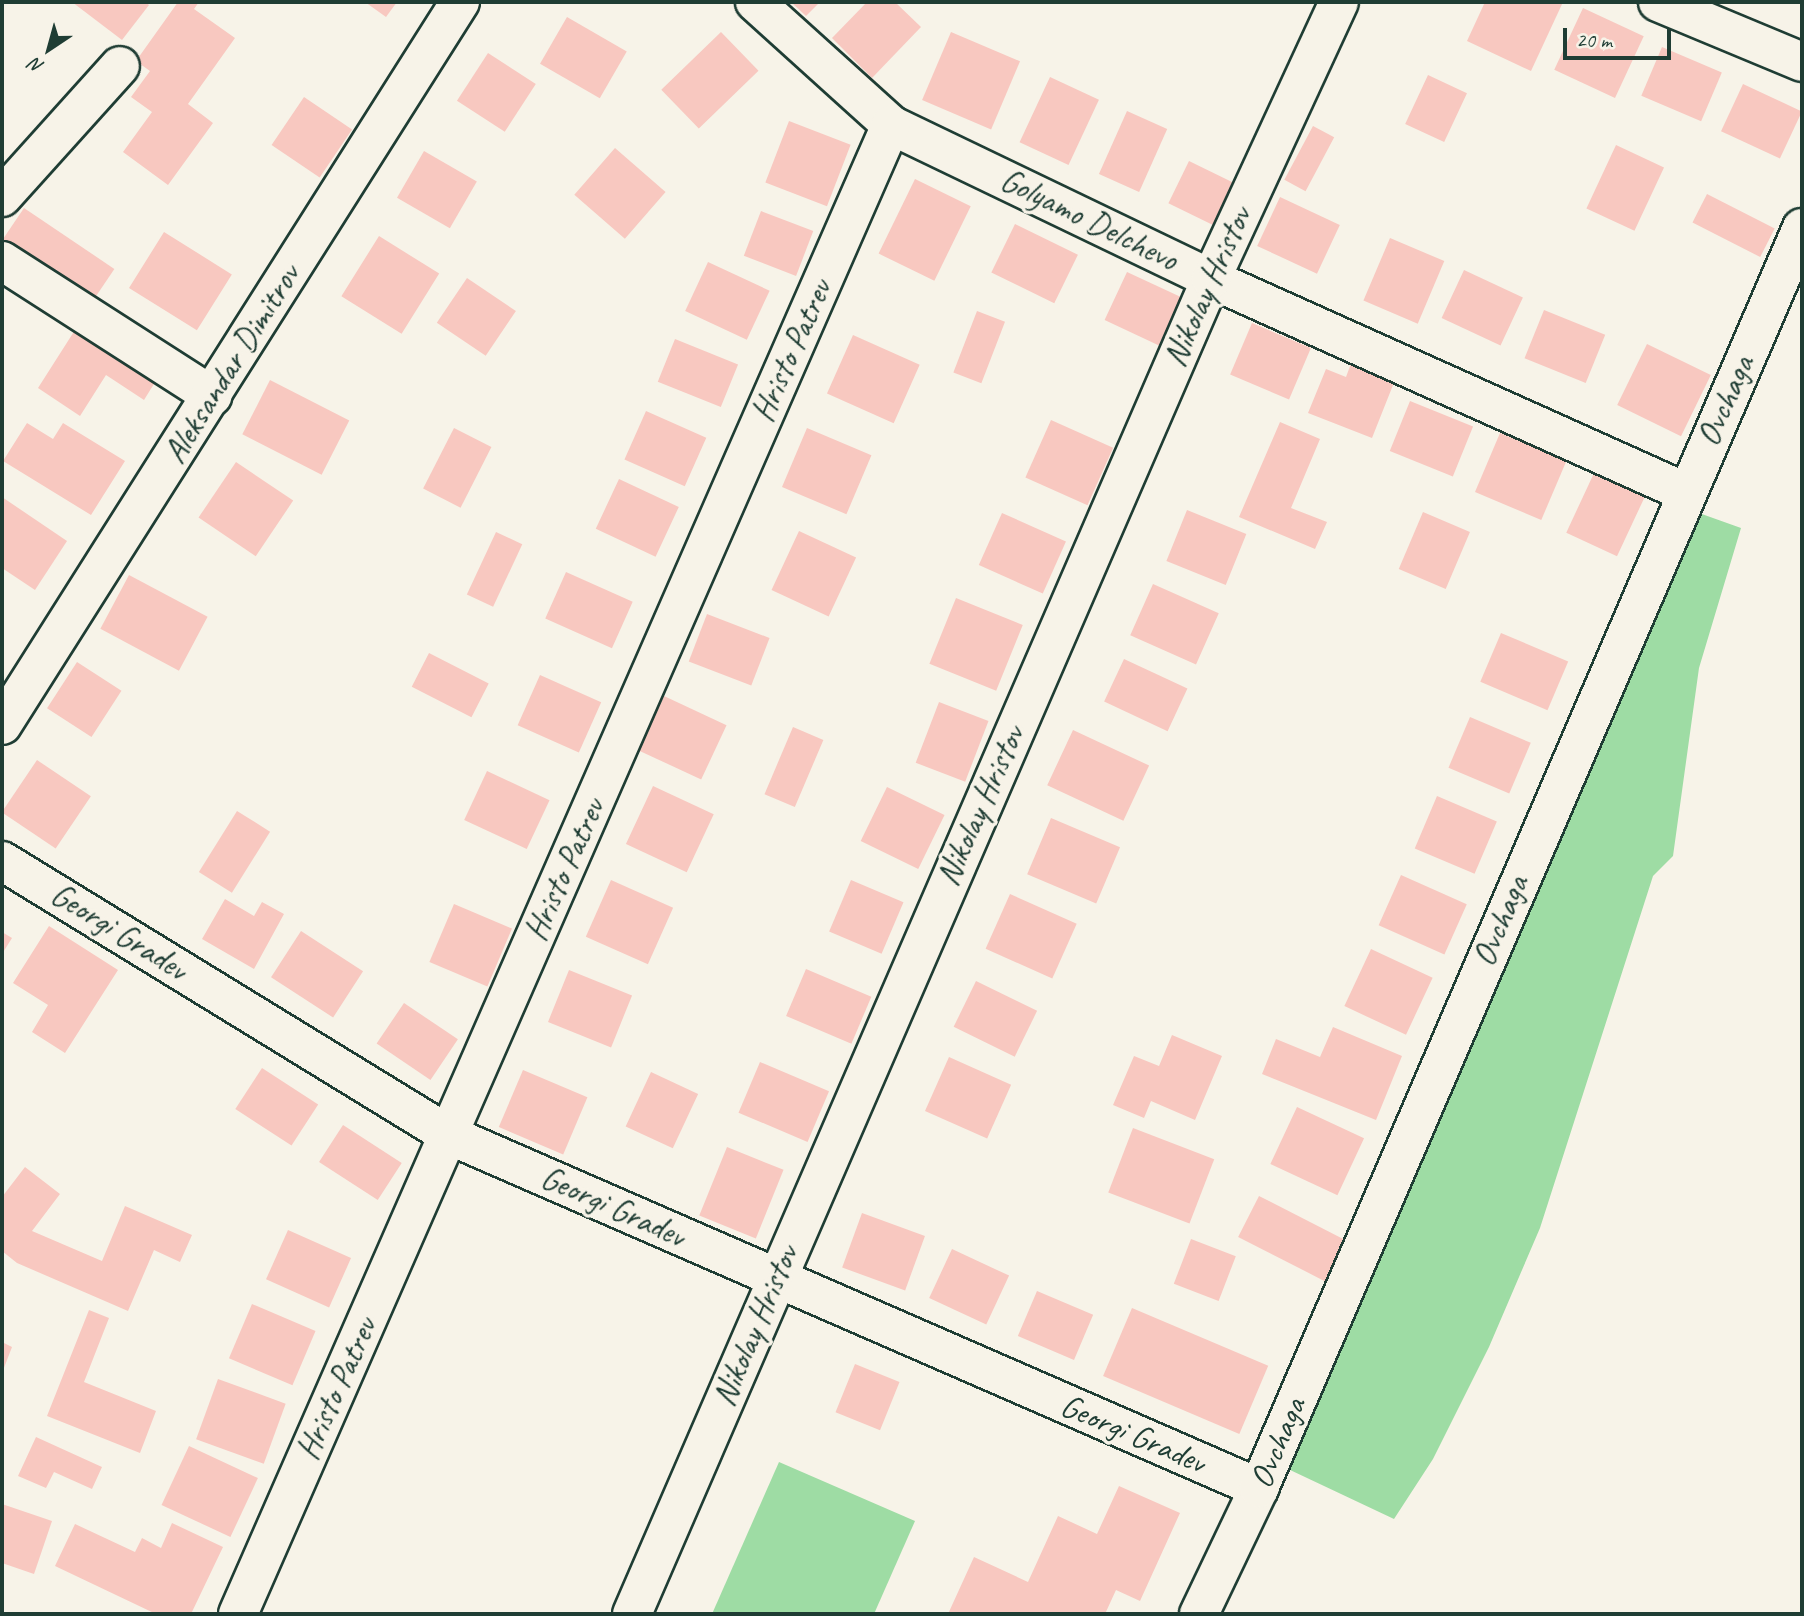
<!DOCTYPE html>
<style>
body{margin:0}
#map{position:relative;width:1804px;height:1616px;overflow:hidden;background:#f7f3e8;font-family:Caveat,sans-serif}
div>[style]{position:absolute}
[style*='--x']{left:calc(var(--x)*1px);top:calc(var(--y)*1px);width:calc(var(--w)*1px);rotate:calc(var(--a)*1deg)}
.green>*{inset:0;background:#9edca4}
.building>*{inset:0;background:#f8c8c0;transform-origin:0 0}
.roads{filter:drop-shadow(2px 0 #1f3d34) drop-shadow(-2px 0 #1f3d34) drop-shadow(0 2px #1f3d34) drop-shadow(0 -2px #1f3d34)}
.minor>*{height:38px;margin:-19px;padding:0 19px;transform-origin:19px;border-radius:19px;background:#f7f3e8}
span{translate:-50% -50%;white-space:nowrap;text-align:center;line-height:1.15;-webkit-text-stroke:7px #f7f3e8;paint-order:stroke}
.street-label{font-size:33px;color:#1f3d34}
.frame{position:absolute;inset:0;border:4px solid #1f3d34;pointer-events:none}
.north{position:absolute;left:14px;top:14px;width:70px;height:70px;-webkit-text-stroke:5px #f7f3e8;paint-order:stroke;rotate:216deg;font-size:19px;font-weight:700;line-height:28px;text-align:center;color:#1f3d34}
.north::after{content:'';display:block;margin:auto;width:24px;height:32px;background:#1f3d34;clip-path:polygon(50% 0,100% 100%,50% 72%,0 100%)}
.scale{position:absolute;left:1563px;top:28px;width:108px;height:32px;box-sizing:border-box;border:4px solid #1f3d34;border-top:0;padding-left:9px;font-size:21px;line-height:24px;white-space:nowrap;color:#1f3d34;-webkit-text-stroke:5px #f7f3e8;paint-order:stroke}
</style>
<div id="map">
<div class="green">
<i style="clip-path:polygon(1699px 513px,1741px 528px,1699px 668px,1673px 856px,1653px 876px,1540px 1228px,1489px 1347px,1433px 1459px,1394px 1519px,1288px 1469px)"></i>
<i style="clip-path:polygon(779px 1462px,915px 1521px,874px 1614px,712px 1614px)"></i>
</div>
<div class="building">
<i style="clip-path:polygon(72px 2px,145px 2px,149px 5px,122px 40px)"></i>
<i style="clip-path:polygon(178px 2px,199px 2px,194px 9px,235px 38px,188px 104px,213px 123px,168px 185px,123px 152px,152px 112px,131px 97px,150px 71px,136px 61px)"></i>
<i style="clip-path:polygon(365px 2px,397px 2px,386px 17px)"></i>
<i style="clip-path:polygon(791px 2px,820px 2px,806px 16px)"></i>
<i style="clip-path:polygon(867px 2px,895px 2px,921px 27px,872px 78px,832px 38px)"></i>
<i style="clip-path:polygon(1485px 2px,1563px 2px,1531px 71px,1467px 41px)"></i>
<i style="left:1583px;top:8px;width:67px;height:68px;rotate:25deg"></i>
<i style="left:567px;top:17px;width:69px;height:54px;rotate:30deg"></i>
<i style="left:721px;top:32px;width:54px;height:83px;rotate:46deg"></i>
<i style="left:951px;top:32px;width:75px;height:74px;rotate:23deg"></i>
<i style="left:1662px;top:47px;width:65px;height:53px;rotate:23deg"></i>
<i style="left:488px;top:53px;width:57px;height:57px;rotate:33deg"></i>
<i style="left:1428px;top:75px;width:43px;height:54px;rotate:25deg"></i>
<i style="left:1050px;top:77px;width:54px;height:72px;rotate:25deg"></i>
<i style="left:1743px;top:84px;width:65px;height:52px;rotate:25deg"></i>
<i style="left:304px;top:97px;width:58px;height:58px;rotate:34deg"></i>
<i style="left:1127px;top:111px;width:44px;height:69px;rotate:24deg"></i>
<i style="left:789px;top:121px;width:66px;height:66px;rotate:21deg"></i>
<i style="left:1313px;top:126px;width:24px;height:61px;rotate:28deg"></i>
<i style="left:1616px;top:145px;width:53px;height:70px;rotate:25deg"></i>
<i style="left:615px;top:148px;width:67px;height:62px;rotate:41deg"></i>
<i style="left:424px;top:151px;width:61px;height:54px;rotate:30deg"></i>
<i style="left:1189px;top:161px;width:53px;height:47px;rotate:26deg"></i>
<i style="left:915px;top:179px;width:62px;height:83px;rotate:26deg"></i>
<i style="left:1707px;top:194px;width:76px;height:32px;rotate:27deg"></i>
<i style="left:1280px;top:197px;width:66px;height:54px;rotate:25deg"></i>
<i style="left:24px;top:208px;width:109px;height:39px;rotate:34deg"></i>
<i style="left:761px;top:211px;width:56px;height:48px;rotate:21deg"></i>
<i style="left:1015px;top:224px;width:70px;height:54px;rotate:26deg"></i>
<i style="left:164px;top:232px;width:80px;height:66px;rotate:32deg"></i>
<i style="left:379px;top:236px;width:71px;height:71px;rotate:32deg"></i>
<i style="left:1390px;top:238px;width:59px;height:68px;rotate:23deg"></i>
<i style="left:708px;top:262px;width:68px;height:54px;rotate:25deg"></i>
<i style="left:1464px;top:270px;width:65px;height:53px;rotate:25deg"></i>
<i style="left:1127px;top:272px;width:60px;height:53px;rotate:25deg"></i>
<i style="left:467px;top:278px;width:59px;height:54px;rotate:34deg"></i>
<i style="left:1544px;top:310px;width:66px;height:52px;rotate:22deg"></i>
<i style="left:977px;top:311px;width:30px;height:66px;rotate:21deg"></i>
<i style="clip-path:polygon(82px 319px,162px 371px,144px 400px,106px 375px,80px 416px,38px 388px)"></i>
<i style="left:1252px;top:323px;width:64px;height:56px;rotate:23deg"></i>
<i style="left:853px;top:335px;width:73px;height:64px;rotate:24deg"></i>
<i style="left:675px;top:339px;width:68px;height:46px;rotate:22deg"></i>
<i style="left:1647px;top:344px;width:71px;height:68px;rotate:26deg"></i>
<i style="clip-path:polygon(1353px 358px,1397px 375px,1372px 438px,1308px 413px,1326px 369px,1346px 377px)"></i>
<i style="left:270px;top:380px;width:89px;height:61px;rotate:27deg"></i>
<i style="left:1410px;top:401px;width:68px;height:54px;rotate:22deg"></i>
<i style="left:646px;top:411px;width:66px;height:53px;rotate:24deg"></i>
<i style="left:1051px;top:420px;width:68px;height:63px;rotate:24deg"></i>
<i style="clip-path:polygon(1280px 422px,1320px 439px,1291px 508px,1327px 522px,1315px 549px,1239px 517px)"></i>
<i style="clip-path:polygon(27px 423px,53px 439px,63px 423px,125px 461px,91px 515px,3px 461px)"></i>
<i style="left:454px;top:428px;width:42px;height:68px;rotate:27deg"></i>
<i style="left:807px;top:428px;width:70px;height:64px;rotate:23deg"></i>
<i style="left:1500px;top:433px;width:72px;height:64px;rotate:23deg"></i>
<i style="left:236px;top:462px;width:69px;height:67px;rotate:34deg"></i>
<i style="left:1595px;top:471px;width:56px;height:68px;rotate:25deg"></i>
<i style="left:619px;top:479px;width:66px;height:55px;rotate:25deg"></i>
<i style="clip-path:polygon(2px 497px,67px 541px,35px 590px,2px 568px)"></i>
<i style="left:1187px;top:510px;width:64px;height:55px;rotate:22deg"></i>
<i style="left:1423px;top:512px;width:51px;height:62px;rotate:23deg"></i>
<i style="left:1002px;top:513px;width:70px;height:57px;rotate:24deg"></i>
<i style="left:799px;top:531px;width:63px;height:65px;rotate:25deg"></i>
<i style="left:496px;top:532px;width:29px;height:69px;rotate:25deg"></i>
<i style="left:566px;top:572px;width:73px;height:51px;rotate:24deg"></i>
<i style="left:129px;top:575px;width:89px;height:61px;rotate:28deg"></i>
<i style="left:1153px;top:584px;width:72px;height:56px;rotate:24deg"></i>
<i style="left:956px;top:598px;width:72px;height:71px;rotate:22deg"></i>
<i style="left:707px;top:614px;width:67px;height:51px;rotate:21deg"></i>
<i style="left:1501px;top:633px;width:73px;height:53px;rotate:23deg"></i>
<i style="left:429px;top:653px;width:67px;height:38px;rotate:27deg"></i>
<i style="left:1124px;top:659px;width:70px;height:47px;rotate:25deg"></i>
<i style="left:77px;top:662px;width:53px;height:55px;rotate:33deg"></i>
<i style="left:540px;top:675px;width:67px;height:55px;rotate:24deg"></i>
<i style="left:664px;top:696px;width:69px;height:60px;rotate:25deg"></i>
<i style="left:939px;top:702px;width:53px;height:65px;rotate:21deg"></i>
<i style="left:1470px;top:717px;width:66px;height:55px;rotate:23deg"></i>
<i style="left:793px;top:727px;width:33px;height:73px;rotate:23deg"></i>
<i style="left:1073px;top:730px;width:84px;height:61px;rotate:25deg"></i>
<i style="left:37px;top:760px;width:65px;height:63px;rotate:34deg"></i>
<i style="left:487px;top:771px;width:69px;height:54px;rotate:25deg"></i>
<i style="left:653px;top:786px;width:67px;height:64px;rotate:25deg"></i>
<i style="left:887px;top:787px;width:64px;height:60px;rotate:26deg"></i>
<i style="left:1437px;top:796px;width:65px;height:57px;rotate:23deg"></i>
<i style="left:237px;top:811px;width:39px;height:72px;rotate:32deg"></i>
<i style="left:1051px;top:818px;width:75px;height:61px;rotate:23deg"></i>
<i style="left:1401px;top:875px;width:72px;height:55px;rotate:24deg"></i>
<i style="left:611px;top:880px;width:68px;height:62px;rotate:24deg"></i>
<i style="left:851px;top:880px;width:57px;height:56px;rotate:23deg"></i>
<i style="left:1010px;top:894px;width:73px;height:60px;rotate:24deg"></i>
<i style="clip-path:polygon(225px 899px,254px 916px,262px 902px,284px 914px,254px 969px,202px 939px)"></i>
<i style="left:454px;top:904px;width:63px;height:63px;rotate:23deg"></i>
<i style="clip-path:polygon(49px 926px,118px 970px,65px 1053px,32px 1032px,48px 1005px,13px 983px)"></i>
<i style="left:301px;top:931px;width:74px;height:55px;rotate:33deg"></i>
<i style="clip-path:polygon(2px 932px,12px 938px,2px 954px)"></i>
<i style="left:1371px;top:949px;width:68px;height:63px;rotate:25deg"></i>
<i style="left:806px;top:969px;width:71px;height:51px;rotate:23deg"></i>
<i style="left:569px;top:970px;width:68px;height:56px;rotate:22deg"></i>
<i style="left:976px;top:981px;width:68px;height:51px;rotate:26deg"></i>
<i style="left:404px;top:1003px;width:65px;height:49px;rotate:34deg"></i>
<i style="clip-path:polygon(1333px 1027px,1402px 1056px,1376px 1120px,1262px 1074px,1276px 1039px,1320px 1057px)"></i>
<i style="clip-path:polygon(1172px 1035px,1222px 1056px,1195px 1120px,1151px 1101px,1144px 1118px,1113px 1105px,1134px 1056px,1159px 1066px)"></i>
<i style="left:949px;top:1057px;width:68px;height:59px;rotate:24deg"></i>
<i style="left:760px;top:1062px;width:75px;height:55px;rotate:23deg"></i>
<i style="left:262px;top:1068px;width:67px;height:49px;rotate:33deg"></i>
<i style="left:523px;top:1070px;width:70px;height:62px;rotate:23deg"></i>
<i style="left:651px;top:1072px;width:52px;height:60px;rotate:25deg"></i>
<i style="left:1297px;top:1107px;width:74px;height:63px;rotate:25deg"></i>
<i style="left:343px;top:1125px;width:70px;height:44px;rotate:33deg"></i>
<i style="left:1133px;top:1128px;width:87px;height:69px;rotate:21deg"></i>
<i style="left:727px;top:1147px;width:61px;height:74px;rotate:22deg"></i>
<i style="clip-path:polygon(25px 1167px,60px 1194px,32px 1231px,102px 1261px,125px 1206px,192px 1235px,180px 1262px,154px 1250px,128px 1311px,17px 1263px,2px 1251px,2px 1197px)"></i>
<i style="left:1259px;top:1196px;width:100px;height:46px;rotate:27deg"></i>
<i style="left:862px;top:1213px;width:67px;height:58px;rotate:20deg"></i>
<i style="left:288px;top:1230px;width:69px;height:54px;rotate:24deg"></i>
<i style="left:1191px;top:1239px;width:48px;height:48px;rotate:21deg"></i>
<i style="left:952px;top:1249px;width:63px;height:54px;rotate:25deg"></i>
<i style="left:1037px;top:1291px;width:61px;height:49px;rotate:23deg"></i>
<i style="left:252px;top:1304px;width:69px;height:59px;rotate:23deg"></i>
<i style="left:1132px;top:1308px;width:148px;height:74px;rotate:23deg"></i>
<i style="clip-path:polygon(89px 1310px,109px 1318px,84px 1382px,156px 1411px,140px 1453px,47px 1416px)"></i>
<i style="clip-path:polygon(2px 1342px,12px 1347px,2px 1373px)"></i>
<i style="left:855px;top:1364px;width:48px;height:52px;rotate:22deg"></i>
<i style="left:218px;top:1379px;width:72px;height:64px;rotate:20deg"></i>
<i style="clip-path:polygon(36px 1437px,102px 1467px,92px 1489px,54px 1472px,46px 1488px,18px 1476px)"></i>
<i style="left:189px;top:1446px;width:76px;height:65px;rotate:25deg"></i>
<i style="clip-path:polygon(1119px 1486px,1180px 1513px,1140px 1601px,1116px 1590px,1105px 1614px,948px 1614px,974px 1557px,1028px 1582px,1058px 1516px,1097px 1534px)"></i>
<i style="clip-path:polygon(2px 1504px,52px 1521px,34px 1574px,2px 1563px)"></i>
<i style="clip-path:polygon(172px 1523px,223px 1547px,191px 1614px,156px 1614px,55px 1566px,75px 1524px,135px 1552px,142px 1538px,161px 1548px)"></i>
</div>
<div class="roads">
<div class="minor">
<i style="--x:755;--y:2;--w:183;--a:42.1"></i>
<i style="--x:891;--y:125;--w:355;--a:25.7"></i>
<i style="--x:1211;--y:279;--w:520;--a:24.2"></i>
<i style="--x:1658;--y:2;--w:156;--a:22.6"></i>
<i style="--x:2;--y:197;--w:176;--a:-48"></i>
<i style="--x:2;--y:261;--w:250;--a:32.7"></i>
<i style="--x:2;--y:725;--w:856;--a:-57.65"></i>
<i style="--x:2;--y:861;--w:524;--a:31.51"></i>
<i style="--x:449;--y:1135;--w:884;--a:23.55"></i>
<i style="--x:238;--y:1614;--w:1626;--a:-66.32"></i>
<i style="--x:632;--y:1614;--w:1455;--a:-66.55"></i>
<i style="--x:1211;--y:279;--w:305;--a:-65.2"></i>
<i style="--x:1199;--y:1614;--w:140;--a:-64.5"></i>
<i style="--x:1259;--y:1488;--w:1372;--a:-66.69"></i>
</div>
</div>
<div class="street-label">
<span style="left:1089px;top:220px;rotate:26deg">Golyamo Delchevo</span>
<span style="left:1208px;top:287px;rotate:-66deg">Nikolay Hristov</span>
<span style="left:792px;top:351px;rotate:-66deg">Hristo Patrev</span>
<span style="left:232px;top:364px;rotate:-58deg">Aleksandar Dimitrov</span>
<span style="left:1726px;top:401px;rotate:-66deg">Ovchaga</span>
<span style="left:981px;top:806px;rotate:-66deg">Nikolay Hristov</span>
<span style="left:565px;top:870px;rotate:-66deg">Hristo Patrev</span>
<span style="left:1501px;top:921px;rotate:-67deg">Ovchaga</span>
<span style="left:119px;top:932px;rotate:32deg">Georgi Gradev</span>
<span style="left:613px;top:1207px;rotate:24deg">Georgi Gradev</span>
<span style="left:756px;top:1326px;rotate:-67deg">Nikolay Hristov</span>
<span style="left:337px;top:1389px;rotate:-66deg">Hristo Patrev</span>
<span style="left:1133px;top:1434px;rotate:23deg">Georgi Gradev</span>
<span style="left:1278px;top:1443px;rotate:-67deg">Ovchaga</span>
</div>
<div class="frame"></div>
<div class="north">N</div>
<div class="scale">20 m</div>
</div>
